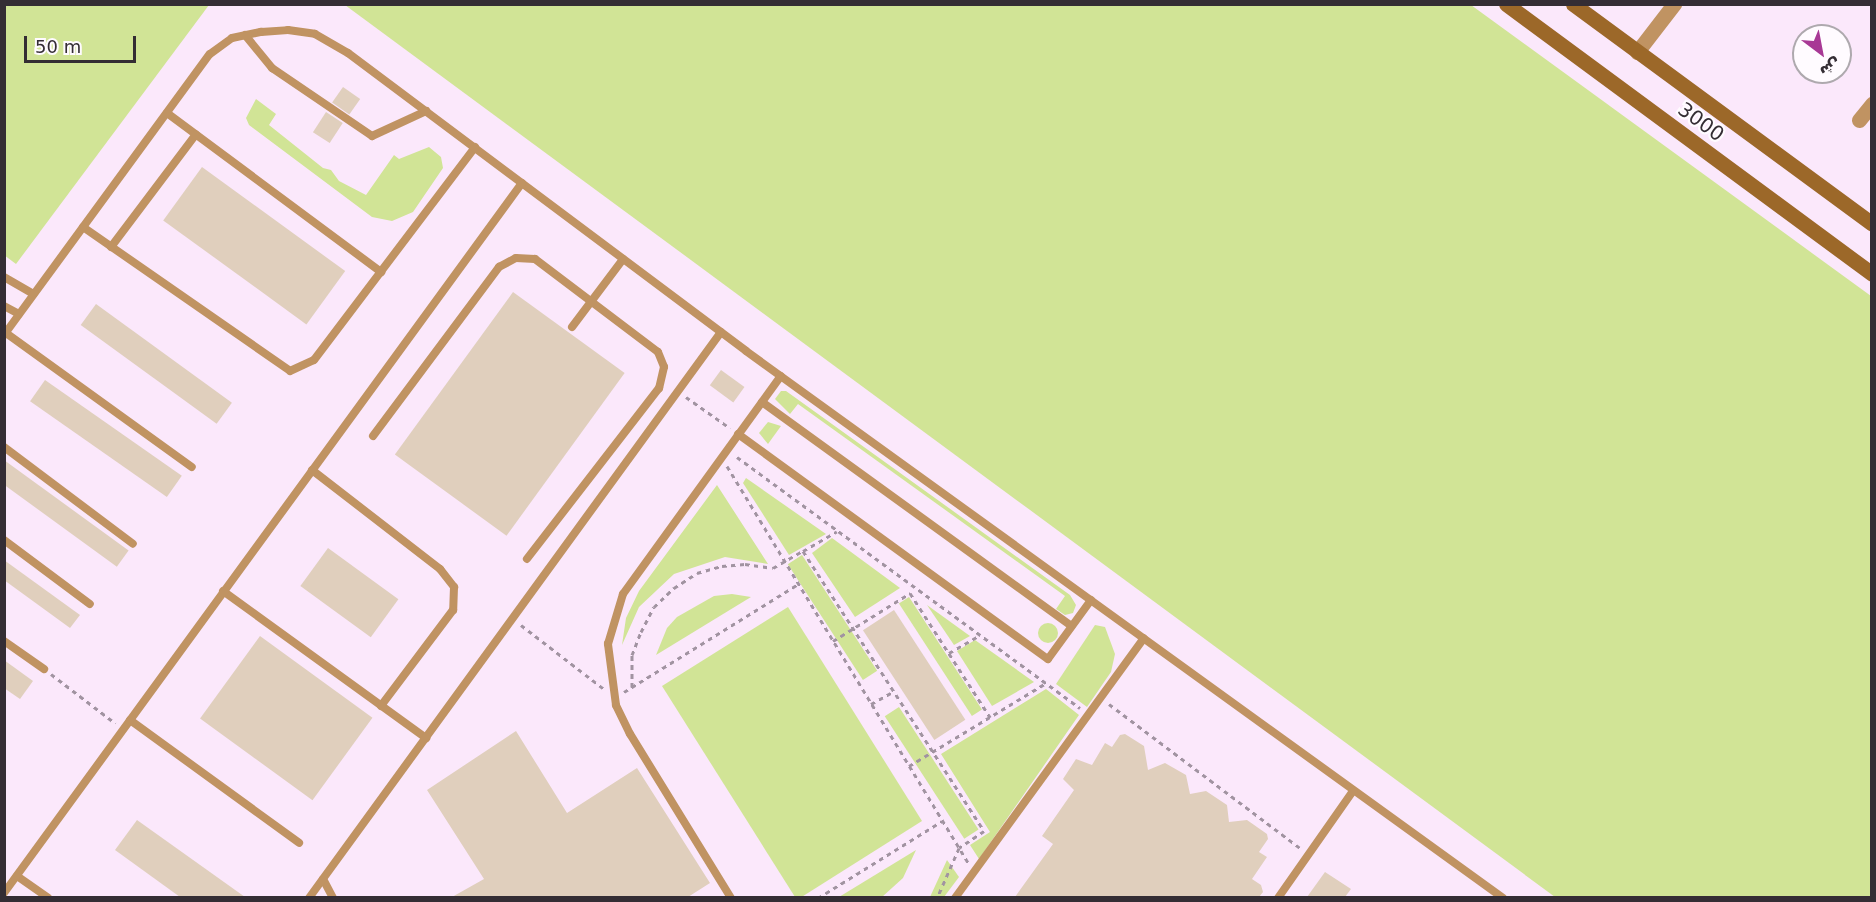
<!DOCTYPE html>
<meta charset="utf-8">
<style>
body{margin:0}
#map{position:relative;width:1876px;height:902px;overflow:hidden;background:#fbe8fb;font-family:"DejaVu Sans","Noto Sans Arabic",sans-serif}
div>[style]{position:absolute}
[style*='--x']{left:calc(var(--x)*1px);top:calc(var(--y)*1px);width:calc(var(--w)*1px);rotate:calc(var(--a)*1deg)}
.green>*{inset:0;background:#d1e496;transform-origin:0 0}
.round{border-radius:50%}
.building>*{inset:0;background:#e0cfbd;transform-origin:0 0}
.path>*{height:3px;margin-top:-1.5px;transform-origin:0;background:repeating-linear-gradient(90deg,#a193a1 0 4.5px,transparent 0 9px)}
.lane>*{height:8px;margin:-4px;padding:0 4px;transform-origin:4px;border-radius:4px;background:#c09362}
.street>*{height:15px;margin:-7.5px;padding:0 7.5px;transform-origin:7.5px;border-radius:7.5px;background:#c09362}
.secondary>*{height:15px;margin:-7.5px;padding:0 7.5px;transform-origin:7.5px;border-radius:7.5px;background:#9c6829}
span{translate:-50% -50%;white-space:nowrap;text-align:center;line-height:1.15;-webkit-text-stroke:4.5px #fffbff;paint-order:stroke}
.street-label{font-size:20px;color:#342d34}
.frame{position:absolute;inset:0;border:6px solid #342d34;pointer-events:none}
.north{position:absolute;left:1792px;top:24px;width:60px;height:60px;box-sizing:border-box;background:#fffbff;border:2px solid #aea9ae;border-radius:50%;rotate:148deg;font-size:16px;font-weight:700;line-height:24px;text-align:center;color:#342d34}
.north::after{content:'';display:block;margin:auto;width:21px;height:27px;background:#a83895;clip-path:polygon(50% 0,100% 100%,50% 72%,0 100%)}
.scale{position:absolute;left:24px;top:36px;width:112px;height:27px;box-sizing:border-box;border:3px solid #342d34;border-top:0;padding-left:8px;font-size:18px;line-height:21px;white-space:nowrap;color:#342d34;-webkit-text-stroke:4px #fffbff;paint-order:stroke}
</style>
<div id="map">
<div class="green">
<i style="clip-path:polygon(5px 4px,209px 5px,16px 264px,4px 255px)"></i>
<i style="clip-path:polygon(345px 5px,1471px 5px,1871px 296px,1871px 897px,1555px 897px)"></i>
<i style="clip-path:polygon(256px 99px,276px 114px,269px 125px,323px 168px,331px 170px,339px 181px,366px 195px,394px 155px,399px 159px,429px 147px,441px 157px,443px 168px,413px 212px,392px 221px,372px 217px,249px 125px,246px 118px)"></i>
<i style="clip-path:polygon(781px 391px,786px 391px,1070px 595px,1076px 605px,1073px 613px,1065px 615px,1056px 609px,1065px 596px,798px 404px,790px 414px,775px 399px)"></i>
<i style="clip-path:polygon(768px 422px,781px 426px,768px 444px,759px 433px)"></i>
<i style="clip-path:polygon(746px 478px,826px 534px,789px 555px,743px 483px)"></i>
<i style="clip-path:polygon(717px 485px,768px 564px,725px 557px,674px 574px,639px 607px,622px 645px,626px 618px,639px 591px)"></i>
<i style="clip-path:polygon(832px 538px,900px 588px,855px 617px,812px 553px)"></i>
<i style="left:802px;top:555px;width:138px;height:17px;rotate:57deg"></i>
<i style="clip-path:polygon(732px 594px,751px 597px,656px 655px,667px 628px,677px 617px,714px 596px)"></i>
<i style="left:909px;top:597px;width:134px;height:12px;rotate:57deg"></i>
<i style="clip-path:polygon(927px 605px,970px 636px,954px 645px)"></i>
<i style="clip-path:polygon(788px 607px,922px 821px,800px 898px,795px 897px,662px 686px)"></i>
<i class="round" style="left:1038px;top:623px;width:20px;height:20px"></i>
<i style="clip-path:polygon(1095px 625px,1105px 627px,1115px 654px,1111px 672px,1087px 707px,1056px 684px)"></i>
<i style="clip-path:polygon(975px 640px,1034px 682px,992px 706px,957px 651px)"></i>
<i style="clip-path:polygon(1046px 689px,1079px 715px,979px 859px,970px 845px,990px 832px,941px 754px)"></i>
<i style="left:899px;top:707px;width:146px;height:17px;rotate:57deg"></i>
<i style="clip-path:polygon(916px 850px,903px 878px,882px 897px,839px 897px)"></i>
<i style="clip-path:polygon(947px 860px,959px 877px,944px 897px,930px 897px)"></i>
</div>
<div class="building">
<i style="left:343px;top:87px;width:21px;height:19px;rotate:35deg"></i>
<i style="left:326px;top:112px;width:20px;height:24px;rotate:33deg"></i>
<i style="left:202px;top:167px;width:177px;height:66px;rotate:36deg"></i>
<i style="left:513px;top:292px;width:138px;height:201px;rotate:36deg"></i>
<i style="left:96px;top:304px;width:168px;height:26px;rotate:36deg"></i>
<i style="left:721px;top:370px;width:29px;height:19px;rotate:36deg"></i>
<i style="left:45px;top:380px;width:167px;height:26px;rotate:35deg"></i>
<i style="left:4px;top:460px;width:154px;height:20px;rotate:36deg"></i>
<i style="left:328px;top:548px;width:87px;height:47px;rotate:36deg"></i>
<i style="clip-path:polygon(4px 560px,80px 615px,70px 628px,4px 580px)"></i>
<i style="left:894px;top:610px;width:131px;height:37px;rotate:57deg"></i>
<i style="left:260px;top:636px;width:139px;height:102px;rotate:36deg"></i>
<i style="clip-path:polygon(4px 660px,33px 681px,20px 699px,4px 688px)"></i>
<i style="clip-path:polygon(516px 731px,567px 813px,637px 768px,710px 883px,688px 897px,452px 897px,484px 879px,427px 790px)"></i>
<i style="clip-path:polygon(1125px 734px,1144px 746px,1148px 770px,1165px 763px,1186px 775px,1190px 794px,1206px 791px,1227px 805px,1229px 822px,1247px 820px,1267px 834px,1268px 839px,1259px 852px,1267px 857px,1252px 879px,1261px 885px,1263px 892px,1259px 897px,1015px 897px,1053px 844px,1042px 836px,1074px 790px,1063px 779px,1076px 759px,1092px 765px,1105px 743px,1112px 747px,1120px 735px)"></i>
<i style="clip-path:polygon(137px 820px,245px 897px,180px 897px,115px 850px)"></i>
<i style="clip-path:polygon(1325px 872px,1351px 889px,1345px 897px,1307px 897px)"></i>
</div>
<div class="path">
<i style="--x:686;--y:397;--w:54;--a:35.2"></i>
<i style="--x:737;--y:457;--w:425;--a:36.2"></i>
<i style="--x:727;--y:466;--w:464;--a:58.7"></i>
<i style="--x:803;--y:551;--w:39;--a:-30"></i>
<i style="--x:521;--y:625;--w:105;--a:37.6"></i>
<i style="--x:833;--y:641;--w:91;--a:-31.9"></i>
<i style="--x:910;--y:593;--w:148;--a:57.2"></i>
<i style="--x:949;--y:653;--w:36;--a:-30"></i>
<i style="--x:51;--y:674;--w:81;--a:37.4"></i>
<i style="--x:632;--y:687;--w:32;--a:-90"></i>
<i style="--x:632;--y:655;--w:25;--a:-69"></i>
<i style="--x:641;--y:632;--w:28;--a:-63"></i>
<i style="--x:654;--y:607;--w:28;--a:-44"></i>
<i style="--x:674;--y:588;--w:27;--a:-33"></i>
<i style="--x:697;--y:573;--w:26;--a:-16"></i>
<i style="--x:722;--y:566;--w:23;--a:-5"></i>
<i style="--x:745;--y:564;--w:28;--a:8"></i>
<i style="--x:773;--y:568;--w:34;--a:-30"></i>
<i style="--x:803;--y:551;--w:333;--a:57.1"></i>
<i style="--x:984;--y:831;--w:30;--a:146"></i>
<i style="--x:959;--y:848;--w:55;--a:113.7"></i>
<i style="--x:624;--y:692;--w:205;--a:-31.8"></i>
<i style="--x:871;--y:704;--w:26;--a:-29"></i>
<i style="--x:1109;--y:704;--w:239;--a:37"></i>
<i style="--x:909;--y:766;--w:160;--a:-31.2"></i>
<i style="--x:818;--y:898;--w:146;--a:-31.8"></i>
</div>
<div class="lane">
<i style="--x:245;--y:35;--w:43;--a:50.7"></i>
<i style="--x:272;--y:68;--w:121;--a:34.2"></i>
<i style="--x:372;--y:136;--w:60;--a:-24.8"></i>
<i style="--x:167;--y:113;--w:267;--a:36.6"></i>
<i style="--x:83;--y:227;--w:252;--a:34.8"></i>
<i style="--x:290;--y:371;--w:26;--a:-25"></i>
<i style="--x:314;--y:360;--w:267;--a:-52.9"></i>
<i style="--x:111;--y:247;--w:141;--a:-53"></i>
<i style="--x:4;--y:277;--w:34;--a:30"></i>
<i style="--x:4;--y:306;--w:17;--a:28"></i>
<i style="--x:572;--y:327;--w:85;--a:-53.1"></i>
<i style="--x:6;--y:333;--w:229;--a:35.8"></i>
<i style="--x:4;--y:335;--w:348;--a:-53.8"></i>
<i style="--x:210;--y:54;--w:27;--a:-36"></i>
<i style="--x:232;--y:38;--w:30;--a:-12"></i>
<i style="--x:261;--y:32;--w:27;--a:-4"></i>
<i style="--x:288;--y:30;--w:27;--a:8"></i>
<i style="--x:315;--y:34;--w:38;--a:30"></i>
<i style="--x:348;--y:53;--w:497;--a:36.8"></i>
<i style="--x:746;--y:351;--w:934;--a:35.85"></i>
<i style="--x:762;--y:402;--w:382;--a:35.9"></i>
<i style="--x:738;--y:434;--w:383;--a:36"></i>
<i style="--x:1048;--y:659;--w:73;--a:-53.9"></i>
<i style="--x:373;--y:436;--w:211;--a:-53.3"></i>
<i style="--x:499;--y:267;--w:19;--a:-28"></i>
<i style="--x:516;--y:258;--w:19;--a:3"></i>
<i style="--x:535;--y:259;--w:154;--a:37.1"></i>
<i style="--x:658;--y:352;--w:16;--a:68"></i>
<i style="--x:664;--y:367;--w:22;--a:103"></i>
<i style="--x:659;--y:388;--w:216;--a:127.7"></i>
<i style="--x:4;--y:447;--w:161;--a:36.9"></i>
<i style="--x:312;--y:470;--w:162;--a:37.7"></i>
<i style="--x:440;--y:569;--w:23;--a:52"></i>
<i style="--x:454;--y:587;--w:23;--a:92"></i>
<i style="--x:453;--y:610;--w:120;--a:126.9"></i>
<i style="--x:4;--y:540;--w:107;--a:36.7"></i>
<i style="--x:223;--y:591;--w:251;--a:35.9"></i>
<i style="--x:4;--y:641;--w:49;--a:35"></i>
<i style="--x:130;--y:720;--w:209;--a:36"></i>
<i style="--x:17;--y:876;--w:38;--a:35"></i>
<i style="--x:323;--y:879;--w:21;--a:62"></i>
<i style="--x:4;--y:893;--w:879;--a:-53.89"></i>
<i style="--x:309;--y:898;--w:700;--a:-53.95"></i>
<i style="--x:731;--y:898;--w:193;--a:-121.6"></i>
<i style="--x:630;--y:734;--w:32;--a:-116"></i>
<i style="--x:616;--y:705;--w:62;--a:-97.5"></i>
<i style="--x:608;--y:644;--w:52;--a:-73.3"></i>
<i style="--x:623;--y:594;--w:269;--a:-54.1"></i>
<i style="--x:955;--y:898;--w:321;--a:-54"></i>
<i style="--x:1278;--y:898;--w:131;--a:-55"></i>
</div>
<div class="street">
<i style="--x:1637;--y:52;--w:61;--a:-52.4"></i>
<i style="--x:1859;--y:120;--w:21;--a:-51"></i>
</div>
<div class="secondary">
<i style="--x:1506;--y:4;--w:455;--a:36.4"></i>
<i style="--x:1573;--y:4;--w:371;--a:36.3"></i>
</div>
<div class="street-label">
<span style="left:1701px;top:122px;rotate:36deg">3000</span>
</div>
<div class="frame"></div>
<div class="north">ش</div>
<div class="scale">50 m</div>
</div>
